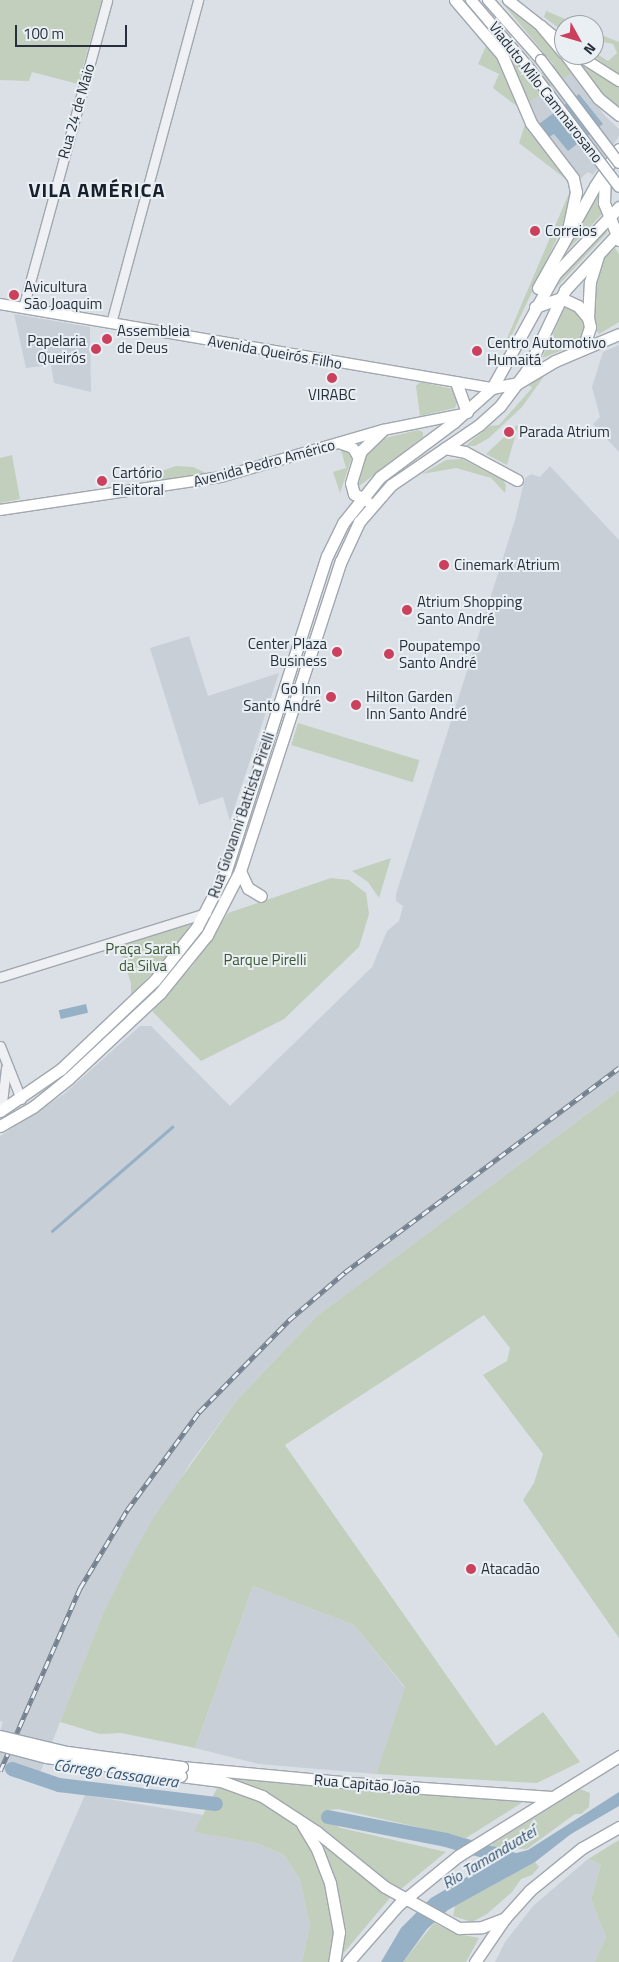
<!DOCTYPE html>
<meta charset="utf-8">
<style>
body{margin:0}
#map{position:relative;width:619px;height:1962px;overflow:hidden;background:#dbe0e6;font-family:"Titillium Web",sans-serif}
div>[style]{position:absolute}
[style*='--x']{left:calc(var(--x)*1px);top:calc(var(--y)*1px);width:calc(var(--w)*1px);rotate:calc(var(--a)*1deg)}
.built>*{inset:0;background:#c9cfd7}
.green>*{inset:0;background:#c2cfbd;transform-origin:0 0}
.water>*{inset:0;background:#96b0c6;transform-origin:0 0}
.stream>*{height:2.5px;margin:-1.25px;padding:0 1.25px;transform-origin:1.25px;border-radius:1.25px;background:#96b0c6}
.river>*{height:14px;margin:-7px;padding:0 7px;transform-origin:7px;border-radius:7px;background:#96b0c6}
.roads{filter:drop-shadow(1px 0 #a1a7af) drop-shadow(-1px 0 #a1a7af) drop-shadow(0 1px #a1a7af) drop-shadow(0 -1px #a1a7af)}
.tertiary>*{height:9px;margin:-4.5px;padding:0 4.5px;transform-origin:4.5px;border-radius:4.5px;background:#eef0f4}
.secondary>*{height:10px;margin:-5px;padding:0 5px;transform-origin:5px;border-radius:5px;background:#fff}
.primary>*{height:10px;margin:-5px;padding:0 5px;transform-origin:5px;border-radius:5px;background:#fff}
.trunk>*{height:11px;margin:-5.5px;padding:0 5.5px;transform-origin:5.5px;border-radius:5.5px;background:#fff}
.rail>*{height:4.5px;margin-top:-2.25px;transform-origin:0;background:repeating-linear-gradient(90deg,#eaeff3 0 8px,#75808f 0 16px);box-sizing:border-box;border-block:1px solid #75808f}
.bridges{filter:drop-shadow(1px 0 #9ba5b1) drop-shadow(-1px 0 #9ba5b1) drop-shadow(0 1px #9ba5b1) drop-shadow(0 -1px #9ba5b1)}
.primary-bridge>*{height:10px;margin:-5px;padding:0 5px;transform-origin:5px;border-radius:5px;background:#fff}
.trunk-bridge>*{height:11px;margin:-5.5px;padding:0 5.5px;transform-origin:5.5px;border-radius:5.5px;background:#fff}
.dots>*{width:14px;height:14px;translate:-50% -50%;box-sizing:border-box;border:2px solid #eaeff3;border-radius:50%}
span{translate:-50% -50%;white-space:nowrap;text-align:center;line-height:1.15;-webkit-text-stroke:4px #eaeff3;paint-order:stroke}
.street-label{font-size:15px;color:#262f3b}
.poi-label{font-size:15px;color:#262f3b}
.left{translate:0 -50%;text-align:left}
.right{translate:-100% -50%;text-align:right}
.park-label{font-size:15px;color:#3c5733}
.water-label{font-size:16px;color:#31506e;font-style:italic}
.district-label{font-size:20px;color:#18202c;font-weight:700;letter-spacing:1px}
.north{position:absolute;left:554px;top:15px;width:50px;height:50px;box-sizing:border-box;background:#eaeff3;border:1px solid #9ca2a9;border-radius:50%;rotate:129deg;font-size:14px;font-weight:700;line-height:20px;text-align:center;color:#262f3b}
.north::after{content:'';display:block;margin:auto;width:18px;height:22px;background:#cb405d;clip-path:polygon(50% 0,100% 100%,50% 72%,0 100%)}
.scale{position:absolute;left:15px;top:25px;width:112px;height:22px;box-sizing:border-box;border:2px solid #262f3b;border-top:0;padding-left:6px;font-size:15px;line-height:18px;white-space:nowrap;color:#262f3b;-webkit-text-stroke:4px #eaeff3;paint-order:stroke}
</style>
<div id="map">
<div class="built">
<i style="clip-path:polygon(573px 72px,605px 116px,619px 129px,619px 136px,593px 175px,588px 172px,580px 179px,540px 130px,530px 102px)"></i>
<i style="clip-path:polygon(14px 314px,90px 327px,91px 392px,54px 383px,51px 365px,26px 368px)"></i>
<i style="clip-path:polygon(619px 345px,619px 452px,593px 424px,600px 417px,592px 387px,603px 352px)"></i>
<i style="clip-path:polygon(550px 466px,619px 540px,619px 1090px,317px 1316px,236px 1401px,189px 1465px,102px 1616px,40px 1773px,17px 1763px,12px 1774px,0 1767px,0 1731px,3px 1722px,0 1721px,0 1136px,64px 1094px,140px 1026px,151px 1026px,230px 1106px,372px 967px,387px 931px,399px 921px,403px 906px,396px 901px,396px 894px,515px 520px,525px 478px,531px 474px,540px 477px)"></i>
<i style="clip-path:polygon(189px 636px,208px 696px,279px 673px,230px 821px,223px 797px,199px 805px,150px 648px)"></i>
<i style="clip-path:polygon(253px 1586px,354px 1625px,405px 1688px,376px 1774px,259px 1764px,195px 1748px)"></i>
<i style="clip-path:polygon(85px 1795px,204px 1815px,195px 1832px,256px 1843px,284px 1855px,300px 1880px,310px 1925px,302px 1962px,12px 1962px)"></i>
<i style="clip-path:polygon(588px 1859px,601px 1865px,591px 1899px,606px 1937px,595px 1962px,495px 1962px,505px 1942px,533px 1906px)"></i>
</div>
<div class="green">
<i style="clip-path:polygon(0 0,102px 0,78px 84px,32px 72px,29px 81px,0 80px)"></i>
<i style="clip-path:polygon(500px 0,542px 32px,573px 72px,530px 102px,501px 45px,470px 7px,532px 79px,553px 64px)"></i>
<i style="clip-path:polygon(546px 11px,580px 25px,564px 25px,564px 32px,544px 17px)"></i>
<i style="clip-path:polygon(594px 32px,619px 42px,619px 75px,592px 55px,594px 52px,608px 61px,617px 53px,613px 44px,594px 40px)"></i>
<i style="clip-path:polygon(480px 33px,503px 68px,518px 107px,493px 88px,499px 74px,478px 64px,486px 46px,478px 38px)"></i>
<i style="clip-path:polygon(577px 60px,619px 85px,619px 109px,607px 99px)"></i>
<i style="clip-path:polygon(525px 124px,568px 179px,571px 187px,566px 219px,509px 341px,505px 343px,570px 191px,567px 180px,519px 143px)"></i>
<i style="clip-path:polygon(598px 191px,603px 213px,560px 258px)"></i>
<i style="clip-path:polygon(607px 230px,607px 233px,553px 291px,571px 264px)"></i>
<i style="clip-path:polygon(615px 248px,619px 254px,619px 322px,599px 334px,595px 328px,593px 286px,601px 260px)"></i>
<i style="clip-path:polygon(566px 305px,572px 306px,583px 320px,585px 329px,582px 339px,576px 345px,542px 358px)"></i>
<i style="clip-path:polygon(545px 375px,522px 407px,489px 438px,475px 446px,465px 446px,490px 426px,499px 425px,532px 388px,529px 385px)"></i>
<i style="clip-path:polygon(420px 382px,453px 389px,458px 400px,455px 408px,420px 416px,416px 386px)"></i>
<i style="clip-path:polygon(518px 426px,507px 465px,486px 454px,517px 425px)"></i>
<i style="clip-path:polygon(418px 430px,423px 432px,423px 437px,358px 487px,367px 452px,381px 439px)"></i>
<i style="clip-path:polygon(340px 447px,349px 450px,352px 457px,340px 493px,333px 472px,346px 468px)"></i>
<i style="clip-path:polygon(12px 455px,20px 499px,0 503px,0 458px)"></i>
<i style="clip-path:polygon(462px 459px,503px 480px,506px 485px,505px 493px,491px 478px,456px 468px,422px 474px,446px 460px)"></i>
<i style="clip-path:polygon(176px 466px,193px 467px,206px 473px,150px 482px,150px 478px,162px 471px)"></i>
<i style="left:298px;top:723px;width:127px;height:23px;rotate:17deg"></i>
<i style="clip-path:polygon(391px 858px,379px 898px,368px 882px,352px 871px)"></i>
<i style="clip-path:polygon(331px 878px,349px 880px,366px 893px,369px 914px,359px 947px,284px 1019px,201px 1061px,152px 1011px,193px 965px,228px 913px)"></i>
<i style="clip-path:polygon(191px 924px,166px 959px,131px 995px,131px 983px,118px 945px)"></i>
<i style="clip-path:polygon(619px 1090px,619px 1638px,523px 1500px,534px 1483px,543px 1454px,483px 1375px,507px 1361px,510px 1348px,484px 1315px,285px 1445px,496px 1746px,543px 1712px,580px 1762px,537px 1783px,376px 1774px,405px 1687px,354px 1625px,253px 1586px,195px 1748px,121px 1733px,100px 1734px,60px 1722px,102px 1616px,127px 1565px,155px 1515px,236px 1401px,317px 1316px)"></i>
<i style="clip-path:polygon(224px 1775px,523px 1802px,466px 1838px,338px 1809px,329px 1810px,328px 1822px,341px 1828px,446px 1852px,390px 1898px,336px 1962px,302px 1962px,310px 1925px,300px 1880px,284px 1855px,256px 1843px,194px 1832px)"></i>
<i style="clip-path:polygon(580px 1789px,590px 1793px,589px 1807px,581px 1814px,575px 1814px,527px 1849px,493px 1848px,492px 1844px)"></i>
<i style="clip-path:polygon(619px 1840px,619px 1962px,595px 1962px,606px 1937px,591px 1899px,601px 1865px,588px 1859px)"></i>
<i style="clip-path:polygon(535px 1862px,539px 1867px,532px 1875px,521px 1879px,512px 1892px,487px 1914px,472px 1922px,453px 1916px,455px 1906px)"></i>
<i style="clip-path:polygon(434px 1923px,454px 1933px,479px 1938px,466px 1962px,403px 1962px)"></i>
</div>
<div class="water">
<i style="clip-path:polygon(579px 94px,603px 124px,568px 151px,554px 134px,549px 137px,539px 124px)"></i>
<i style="left:86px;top:1004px;width:9px;height:28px;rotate:77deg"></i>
<i style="clip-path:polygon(619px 1792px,619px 1806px,571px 1834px,535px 1862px,448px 1910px,427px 1929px,403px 1962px,381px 1962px,401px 1928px,431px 1898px,501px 1857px,528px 1850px)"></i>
</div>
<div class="stream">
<i style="--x:52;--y:1231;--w:159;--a:-40.9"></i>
</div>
<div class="river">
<i style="--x:12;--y:1769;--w:50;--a:18.8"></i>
<i style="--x:59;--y:1785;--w:158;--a:6.9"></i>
<i style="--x:328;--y:1817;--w:120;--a:11"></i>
<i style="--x:446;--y:1840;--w:72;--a:16.2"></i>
</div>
<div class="roads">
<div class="tertiary">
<i style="--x:23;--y:308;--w:319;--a:-74.7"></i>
<i style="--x:111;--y:323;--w:335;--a:-74.9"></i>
<i style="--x:0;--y:977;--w:216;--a:-17.3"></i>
<i style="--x:0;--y:1046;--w:57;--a:68.4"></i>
<i style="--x:1;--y:1111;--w:43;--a:-83.4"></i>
</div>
<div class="secondary">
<i style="--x:0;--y:304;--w:499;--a:9.7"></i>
</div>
<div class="primary">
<i style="--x:471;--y:0;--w:89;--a:49.5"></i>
<i style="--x:488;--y:0;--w:80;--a:48.5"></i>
<i style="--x:508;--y:0;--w:71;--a:38.2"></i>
<i style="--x:578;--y:55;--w:49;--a:32.4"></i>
<i style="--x:339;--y:443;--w:15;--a:20"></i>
<i style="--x:353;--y:448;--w:10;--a:61"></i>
<i style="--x:0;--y:510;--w:223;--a:-8.5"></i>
<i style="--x:221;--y:477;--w:169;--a:-16.2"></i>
<i style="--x:383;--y:430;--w:82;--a:-11.3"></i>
</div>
<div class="trunk">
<i style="--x:455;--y:0;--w:72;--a:49.5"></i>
<i style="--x:502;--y:55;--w:74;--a:66.9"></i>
<i style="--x:531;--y:123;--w:69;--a:52.6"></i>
<i style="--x:573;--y:178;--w:14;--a:78"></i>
<i style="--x:576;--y:192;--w:43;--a:102.1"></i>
<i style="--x:541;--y:26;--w:35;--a:50"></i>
<i style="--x:566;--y:55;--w:54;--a:53.3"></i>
<i style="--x:598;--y:98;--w:27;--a:39"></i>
<i style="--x:605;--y:174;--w:29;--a:92"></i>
<i style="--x:604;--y:203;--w:40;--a:68"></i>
<i style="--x:538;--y:288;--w:117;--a:-60.8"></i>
<i style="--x:595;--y:186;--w:44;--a:-57"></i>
<i style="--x:535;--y:307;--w:28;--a:-19"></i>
<i style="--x:561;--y:298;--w:19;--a:25"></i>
<i style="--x:578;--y:306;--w:16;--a:50"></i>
<i style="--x:588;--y:318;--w:9;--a:77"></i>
<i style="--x:590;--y:327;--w:23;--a:108"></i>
<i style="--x:588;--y:318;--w:36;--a:-87"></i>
<i style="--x:590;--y:282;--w:27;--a:-73"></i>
<i style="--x:456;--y:382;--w:32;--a:70"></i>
<i style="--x:492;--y:388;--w:26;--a:-11"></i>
<i style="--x:518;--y:383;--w:43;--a:-30.7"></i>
<i style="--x:555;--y:361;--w:69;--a:-22.9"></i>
<i style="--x:445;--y:448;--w:20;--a:11"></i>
<i style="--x:465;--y:452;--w:59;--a:28.3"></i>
<i style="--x:366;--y:500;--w:13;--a:-153"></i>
<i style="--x:354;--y:494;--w:11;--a:-105"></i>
<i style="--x:351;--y:483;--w:34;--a:-73"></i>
<i style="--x:361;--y:451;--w:30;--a:-44"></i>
<i style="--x:240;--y:871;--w:19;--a:65"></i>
<i style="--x:248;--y:888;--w:15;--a:32"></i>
<i style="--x:0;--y:1111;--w:74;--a:-34.5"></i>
<i style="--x:61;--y:1069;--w:129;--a:-43.4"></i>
<i style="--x:155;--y:980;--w:68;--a:-51.6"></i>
<i style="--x:197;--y:927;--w:61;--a:-62.6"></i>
<i style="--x:225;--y:873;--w:333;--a:-72.2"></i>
<i style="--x:327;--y:556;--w:37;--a:-64"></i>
<i style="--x:343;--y:523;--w:59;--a:-51.2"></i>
<i style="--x:380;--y:477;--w:92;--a:-36.6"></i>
<i style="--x:454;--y:422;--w:51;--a:-41.8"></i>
<i style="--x:492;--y:388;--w:130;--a:-61.1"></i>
<i style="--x:555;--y:274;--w:93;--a:-46.3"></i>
<i style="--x:0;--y:1126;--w:38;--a:-30"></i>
<i style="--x:33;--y:1107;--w:45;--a:-38.7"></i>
<i style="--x:68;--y:1079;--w:126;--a:-43.1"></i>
<i style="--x:160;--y:993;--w:75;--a:-51"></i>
<i style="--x:207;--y:935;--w:72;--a:-62.7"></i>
<i style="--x:240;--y:871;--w:326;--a:-72"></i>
<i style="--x:341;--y:561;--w:43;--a:-65.2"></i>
<i style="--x:359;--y:522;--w:49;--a:-49.1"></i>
<i style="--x:391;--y:485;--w:107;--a:-34.3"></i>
<i style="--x:479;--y:425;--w:28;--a:-42"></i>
<i style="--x:500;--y:406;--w:45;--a:-53.1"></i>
<i style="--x:527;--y:370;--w:89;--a:-64.6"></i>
<i style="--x:565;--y:290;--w:79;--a:-47"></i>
<i style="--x:182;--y:1767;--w:171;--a:5.4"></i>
<i style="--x:352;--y:1783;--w:200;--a:4"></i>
<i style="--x:181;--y:1776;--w:40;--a:7.1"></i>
<i style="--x:221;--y:1781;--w:44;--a:20.1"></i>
<i style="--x:262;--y:1796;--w:66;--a:33.2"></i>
<i style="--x:317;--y:1832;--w:87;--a:39"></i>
<i style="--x:385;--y:1887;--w:85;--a:29"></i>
<i style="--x:459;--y:1928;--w:23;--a:-2"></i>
<i style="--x:482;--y:1927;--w:25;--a:-21"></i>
<i style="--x:302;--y:1824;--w:29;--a:59"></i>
<i style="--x:317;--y:1849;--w:36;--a:69"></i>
<i style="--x:330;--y:1883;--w:50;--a:79.6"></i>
<i style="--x:339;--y:1932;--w:30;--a:99"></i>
<i style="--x:348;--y:1962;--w:76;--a:-48.7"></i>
<i style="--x:398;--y:1905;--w:77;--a:-39.2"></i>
<i style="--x:458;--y:1856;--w:190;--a:-31.8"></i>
<i style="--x:475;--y:1962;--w:53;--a:-55.7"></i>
<i style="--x:505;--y:1918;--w:36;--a:-48"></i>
<i style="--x:529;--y:1891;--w:68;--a:-39.1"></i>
<i style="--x:582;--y:1848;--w:43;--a:-29.6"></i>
</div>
</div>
<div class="rail">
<i style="--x:0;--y:1771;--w:200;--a:-66.4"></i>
<i style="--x:80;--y:1588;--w:91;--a:-58.9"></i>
<i style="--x:127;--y:1510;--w:122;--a:-53.7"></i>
<i style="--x:199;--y:1412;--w:129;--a:-45.6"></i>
<i style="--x:289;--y:1320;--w:74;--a:-40.6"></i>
<i style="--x:345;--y:1272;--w:342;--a:-36.7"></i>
</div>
<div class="bridges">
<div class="primary-bridge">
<i style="--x:541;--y:60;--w:129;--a:52.9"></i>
<i style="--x:529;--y:68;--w:149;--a:52.9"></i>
</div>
<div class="trunk-bridge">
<i style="--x:0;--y:1736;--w:69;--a:13.4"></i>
<i style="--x:67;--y:1752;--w:116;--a:7.4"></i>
<i style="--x:0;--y:1745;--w:48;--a:14.6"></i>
<i style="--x:46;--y:1757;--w:136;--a:8"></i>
</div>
</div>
<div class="dots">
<i style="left:535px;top:231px;background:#cb405d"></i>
<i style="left:14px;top:295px;background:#cb405d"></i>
<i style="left:107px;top:339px;background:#cb405d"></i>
<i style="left:96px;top:349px;background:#cb405d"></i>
<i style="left:477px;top:351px;background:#cb405d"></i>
<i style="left:332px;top:378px;background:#cb405d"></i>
<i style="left:509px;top:432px;background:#cb405d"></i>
<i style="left:102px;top:481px;background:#cb405d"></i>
<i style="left:444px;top:565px;background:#cb405d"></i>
<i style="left:407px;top:610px;background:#cb405d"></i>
<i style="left:337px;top:652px;background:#cb405d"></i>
<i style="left:389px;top:654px;background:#cb405d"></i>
<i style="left:331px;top:697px;background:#cb405d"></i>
<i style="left:356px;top:705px;background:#cb405d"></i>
<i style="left:471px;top:1569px;background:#cb405d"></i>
</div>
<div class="street-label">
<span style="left:546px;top:92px;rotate:52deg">Viaduto Milo Cammarosano</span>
<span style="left:76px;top:111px;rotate:-74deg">Rua 24 de Maio</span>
<span style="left:275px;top:352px;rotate:10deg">Avenida Queirós Filho</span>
<span style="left:264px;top:463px;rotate:-15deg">Avenida Pedro Américo</span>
<span style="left:241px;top:815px;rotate:-71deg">Rua Giovanni Battista Pirelli</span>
<span style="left:367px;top:1784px;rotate:5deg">Rua Capitão João</span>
</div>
<div class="poi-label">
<span class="left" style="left:545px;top:231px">Correios</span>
<span class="left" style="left:24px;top:295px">Avicultura<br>São Joaquim</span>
<span class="left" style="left:117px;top:339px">Assembleia<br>de Deus</span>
<span class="right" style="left:86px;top:349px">Papelaria<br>Queirós</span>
<span class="left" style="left:487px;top:351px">Centro Automotivo<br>Humaitá</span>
<span style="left:332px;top:395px">VIRABC</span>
<span class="left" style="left:519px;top:432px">Parada Atrium</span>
<span class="left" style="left:112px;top:481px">Cartório<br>Eleitoral</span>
<span class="left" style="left:454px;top:565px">Cinemark Atrium</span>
<span class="left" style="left:417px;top:610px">Atrium Shopping<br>Santo André</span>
<span class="right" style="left:327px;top:652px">Center Plaza<br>Business</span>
<span class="left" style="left:399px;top:654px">Poupatempo<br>Santo André</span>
<span class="right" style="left:321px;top:697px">Go Inn<br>Santo André</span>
<span class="left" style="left:366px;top:705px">Hilton Garden<br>Inn Santo André</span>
<span class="left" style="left:481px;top:1569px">Atacadão</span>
</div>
<div class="park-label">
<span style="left:143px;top:957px">Praça Sarah<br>da Silva</span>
<span style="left:265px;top:960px">Parque Pirelli</span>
</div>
<div class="water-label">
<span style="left:116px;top:1773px;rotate:8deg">Córrego Cassaquera</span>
<span style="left:489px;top:1857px;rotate:-31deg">Rio Tamanduateí</span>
</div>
<div class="district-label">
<span style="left:97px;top:189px">VILA AMÉRICA</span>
</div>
<div class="north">N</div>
<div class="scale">100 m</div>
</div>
